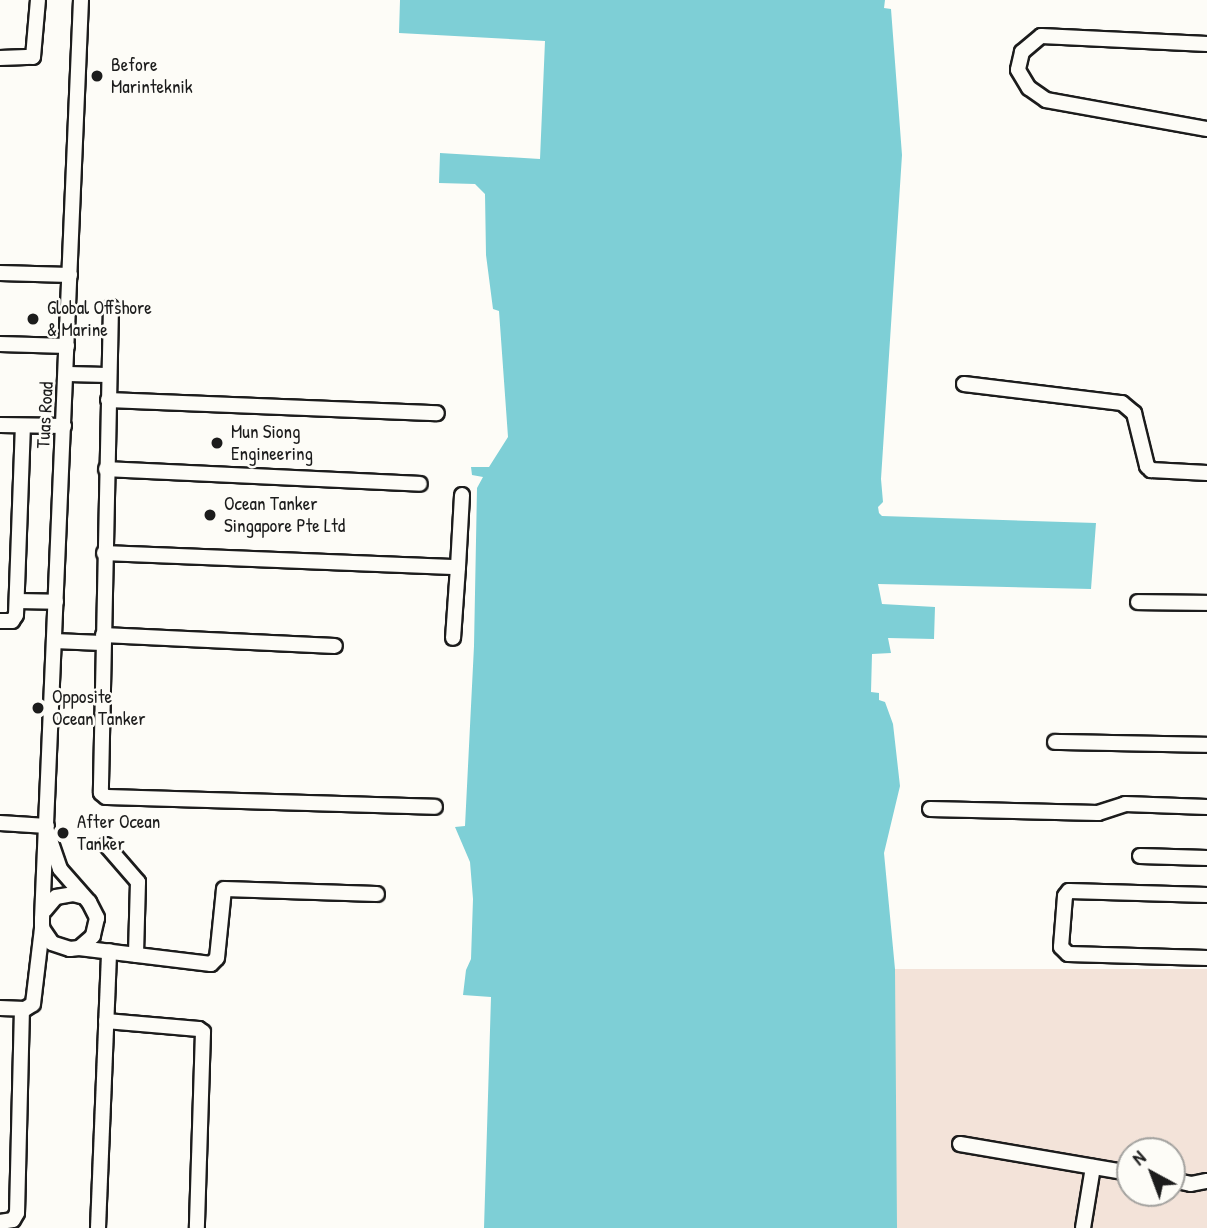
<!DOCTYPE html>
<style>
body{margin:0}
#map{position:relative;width:1207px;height:1228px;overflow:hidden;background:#fdfcf7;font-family:"Patrick Hand",sans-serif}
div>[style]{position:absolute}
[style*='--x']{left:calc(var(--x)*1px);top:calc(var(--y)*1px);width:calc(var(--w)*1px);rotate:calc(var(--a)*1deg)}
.built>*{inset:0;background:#f3e3d9}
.water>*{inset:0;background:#7ecfd6}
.roads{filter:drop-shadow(2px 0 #1c1c1c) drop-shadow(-2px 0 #1c1c1c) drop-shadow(0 2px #1c1c1c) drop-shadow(0 -2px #1c1c1c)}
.minor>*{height:14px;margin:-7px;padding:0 7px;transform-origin:7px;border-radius:7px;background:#fdfcf7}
.dots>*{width:19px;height:19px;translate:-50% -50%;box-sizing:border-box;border:4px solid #fdfcf7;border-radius:50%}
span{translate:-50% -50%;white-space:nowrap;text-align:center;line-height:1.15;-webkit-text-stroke:5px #fdfcf7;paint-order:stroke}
.poi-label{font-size:19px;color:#1c1c1c}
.left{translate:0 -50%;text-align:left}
.street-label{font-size:19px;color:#1c1c1c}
.north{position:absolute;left:1116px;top:1137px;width:70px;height:70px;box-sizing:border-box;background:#fdfcf7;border:2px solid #a3a29f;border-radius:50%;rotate:319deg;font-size:19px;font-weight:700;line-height:28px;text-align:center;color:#1c1c1c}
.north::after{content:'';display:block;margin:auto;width:24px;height:32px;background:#1c1c1c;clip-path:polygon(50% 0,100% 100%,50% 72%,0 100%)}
</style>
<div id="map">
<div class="built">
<i style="clip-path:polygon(evenodd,895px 969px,1207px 969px,1207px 1228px,888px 1228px,895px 969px,1130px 1151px,1172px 1151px,1172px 1193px,1130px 1193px,1130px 1151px)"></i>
</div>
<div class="water">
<i style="clip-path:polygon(400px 0,885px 0,884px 8px,891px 9px,902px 155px,881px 479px,883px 502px,878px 507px,879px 513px,882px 516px,1096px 523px,1091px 589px,878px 584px,882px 604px,935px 607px,934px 639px,888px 638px,891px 653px,872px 654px,871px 692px,879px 693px,879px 700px,885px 702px,893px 724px,900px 786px,884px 853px,895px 969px,897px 1228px,484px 1228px,491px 997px,463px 995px,466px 970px,471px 959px,473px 899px,470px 862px,455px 827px,465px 826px,474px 646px,477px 488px,483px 477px,472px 475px,471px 467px,489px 467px,508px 437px,499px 311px,493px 309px,486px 255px,485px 194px,475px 184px,439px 183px,440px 153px,540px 159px,545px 41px,399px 33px)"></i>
</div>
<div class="roads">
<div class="minor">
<i style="--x:1207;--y:44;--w:166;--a:-177.2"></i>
<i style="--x:1041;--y:36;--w:25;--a:140"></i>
<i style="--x:1022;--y:52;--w:18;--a:103"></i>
<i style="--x:1018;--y:70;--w:21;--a:59"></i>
<i style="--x:1029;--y:88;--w:21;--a:35"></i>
<i style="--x:1046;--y:100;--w:164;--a:10.2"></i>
<i style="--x:0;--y:58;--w:33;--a:-2"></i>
<i style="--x:33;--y:57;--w:57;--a:-85"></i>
<i style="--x:0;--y:273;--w:70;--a:1.6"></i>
<i style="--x:111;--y:307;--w:486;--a:91.2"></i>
<i style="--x:101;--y:793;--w:6;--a:39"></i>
<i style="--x:106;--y:797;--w:329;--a:1.7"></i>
<i style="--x:0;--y:344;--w:67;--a:1.7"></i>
<i style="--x:66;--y:374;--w:43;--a:1.3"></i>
<i style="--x:964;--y:384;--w:159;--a:6.9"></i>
<i style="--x:1122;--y:403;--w:16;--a:40"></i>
<i style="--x:1134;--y:413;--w:55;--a:76.2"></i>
<i style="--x:1147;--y:466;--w:6;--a:45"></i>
<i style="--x:1151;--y:470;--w:56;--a:3.1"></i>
<i style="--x:108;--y:400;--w:329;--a:2.3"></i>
<i style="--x:0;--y:425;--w:64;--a:0.9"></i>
<i style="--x:106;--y:469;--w:314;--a:2.7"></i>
<i style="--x:104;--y:553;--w:354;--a:2.3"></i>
<i style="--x:458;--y:567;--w:71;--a:94"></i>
<i style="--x:458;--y:567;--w:72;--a:-86.8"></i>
<i style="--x:17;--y:601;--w:39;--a:1"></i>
<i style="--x:1138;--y:602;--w:69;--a:0.8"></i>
<i style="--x:0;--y:621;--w:12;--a:0"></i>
<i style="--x:12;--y:621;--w:7;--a:-56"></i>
<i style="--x:16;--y:615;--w:189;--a:-87.9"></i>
<i style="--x:103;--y:635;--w:232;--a:2.7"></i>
<i style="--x:54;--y:641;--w:48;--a:2.4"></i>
<i style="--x:1055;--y:742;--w:152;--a:1.1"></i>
<i style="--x:930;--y:809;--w:168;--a:1.4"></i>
<i style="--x:1098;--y:813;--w:28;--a:-18"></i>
<i style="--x:1125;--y:804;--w:82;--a:2.1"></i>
<i style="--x:0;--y:823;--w:47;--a:3.7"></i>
<i style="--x:47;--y:831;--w:40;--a:71.1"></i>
<i style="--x:60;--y:869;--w:44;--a:48.7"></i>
<i style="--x:89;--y:902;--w:18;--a:63"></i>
<i style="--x:97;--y:918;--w:18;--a:103"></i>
<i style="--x:93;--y:936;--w:18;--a:139"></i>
<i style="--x:79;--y:948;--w:9;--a:174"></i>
<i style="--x:70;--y:949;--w:19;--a:-162"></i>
<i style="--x:52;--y:943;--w:18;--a:-124"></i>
<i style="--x:42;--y:928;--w:9;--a:-90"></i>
<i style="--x:42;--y:919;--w:920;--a:-87.57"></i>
<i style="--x:106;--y:845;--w:49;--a:49.1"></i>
<i style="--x:138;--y:882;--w:73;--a:91.6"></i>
<i style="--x:1140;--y:856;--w:67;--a:1.7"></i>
<i style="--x:1207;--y:895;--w:138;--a:-178.3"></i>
<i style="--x:1069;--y:891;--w:6;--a:129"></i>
<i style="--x:1065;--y:896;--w:51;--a:94.5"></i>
<i style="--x:1061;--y:947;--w:10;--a:45"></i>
<i style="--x:1068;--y:954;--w:139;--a:1.6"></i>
<i style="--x:45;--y:910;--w:17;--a:-50"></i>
<i style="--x:56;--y:897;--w:17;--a:-10"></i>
<i style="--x:73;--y:894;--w:8;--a:14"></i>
<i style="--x:79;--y:948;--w:133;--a:6.9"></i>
<i style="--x:211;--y:964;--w:8;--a:-45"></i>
<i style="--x:217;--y:958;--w:69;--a:-84.2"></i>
<i style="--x:224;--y:889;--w:153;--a:1.9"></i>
<i style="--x:0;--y:1008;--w:25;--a:2"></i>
<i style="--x:25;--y:1009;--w:9;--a:-32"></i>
<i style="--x:33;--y:1004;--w:77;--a:-83.2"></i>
<i style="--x:106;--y:1021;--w:93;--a:4.9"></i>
<i style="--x:199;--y:1029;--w:5;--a:37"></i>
<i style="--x:203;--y:1032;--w:196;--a:91.8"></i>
<i style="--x:960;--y:1144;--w:172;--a:9.7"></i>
<i style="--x:1172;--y:1180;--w:19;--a:12"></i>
<i style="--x:1191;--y:1184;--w:16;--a:-11"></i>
<i style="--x:0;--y:1222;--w:13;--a:-9"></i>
<i style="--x:13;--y:1220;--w:8;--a:-60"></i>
<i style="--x:17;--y:1213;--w:204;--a:-88.6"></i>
<i style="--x:98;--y:1228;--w:277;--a:-87.7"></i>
<i style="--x:1083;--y:1228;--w:62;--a:-80.7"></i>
</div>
</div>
<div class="dots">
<i style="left:97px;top:76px;background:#1c1c1c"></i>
<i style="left:33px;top:319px;background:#1c1c1c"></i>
<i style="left:217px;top:443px;background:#1c1c1c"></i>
<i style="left:210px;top:515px;background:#1c1c1c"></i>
<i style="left:38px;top:708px;background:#1c1c1c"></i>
<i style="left:63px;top:833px;background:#1c1c1c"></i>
</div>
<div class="poi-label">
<span class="left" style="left:111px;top:76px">Before<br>Marinteknik</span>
<span class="left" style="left:47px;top:319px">Global Offshore<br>&amp; Marine</span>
<span class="left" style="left:231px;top:443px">Mun Siong<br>Engineering</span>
<span class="left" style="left:224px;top:515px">Ocean Tanker<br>Singapore Pte Ltd</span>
<span class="left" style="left:52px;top:708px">Opposite<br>Ocean Tanker</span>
<span class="left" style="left:77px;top:833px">After Ocean<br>Tanker</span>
</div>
<div class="street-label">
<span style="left:45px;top:415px;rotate:-87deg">Tuas Road</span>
</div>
<div class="north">N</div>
</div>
